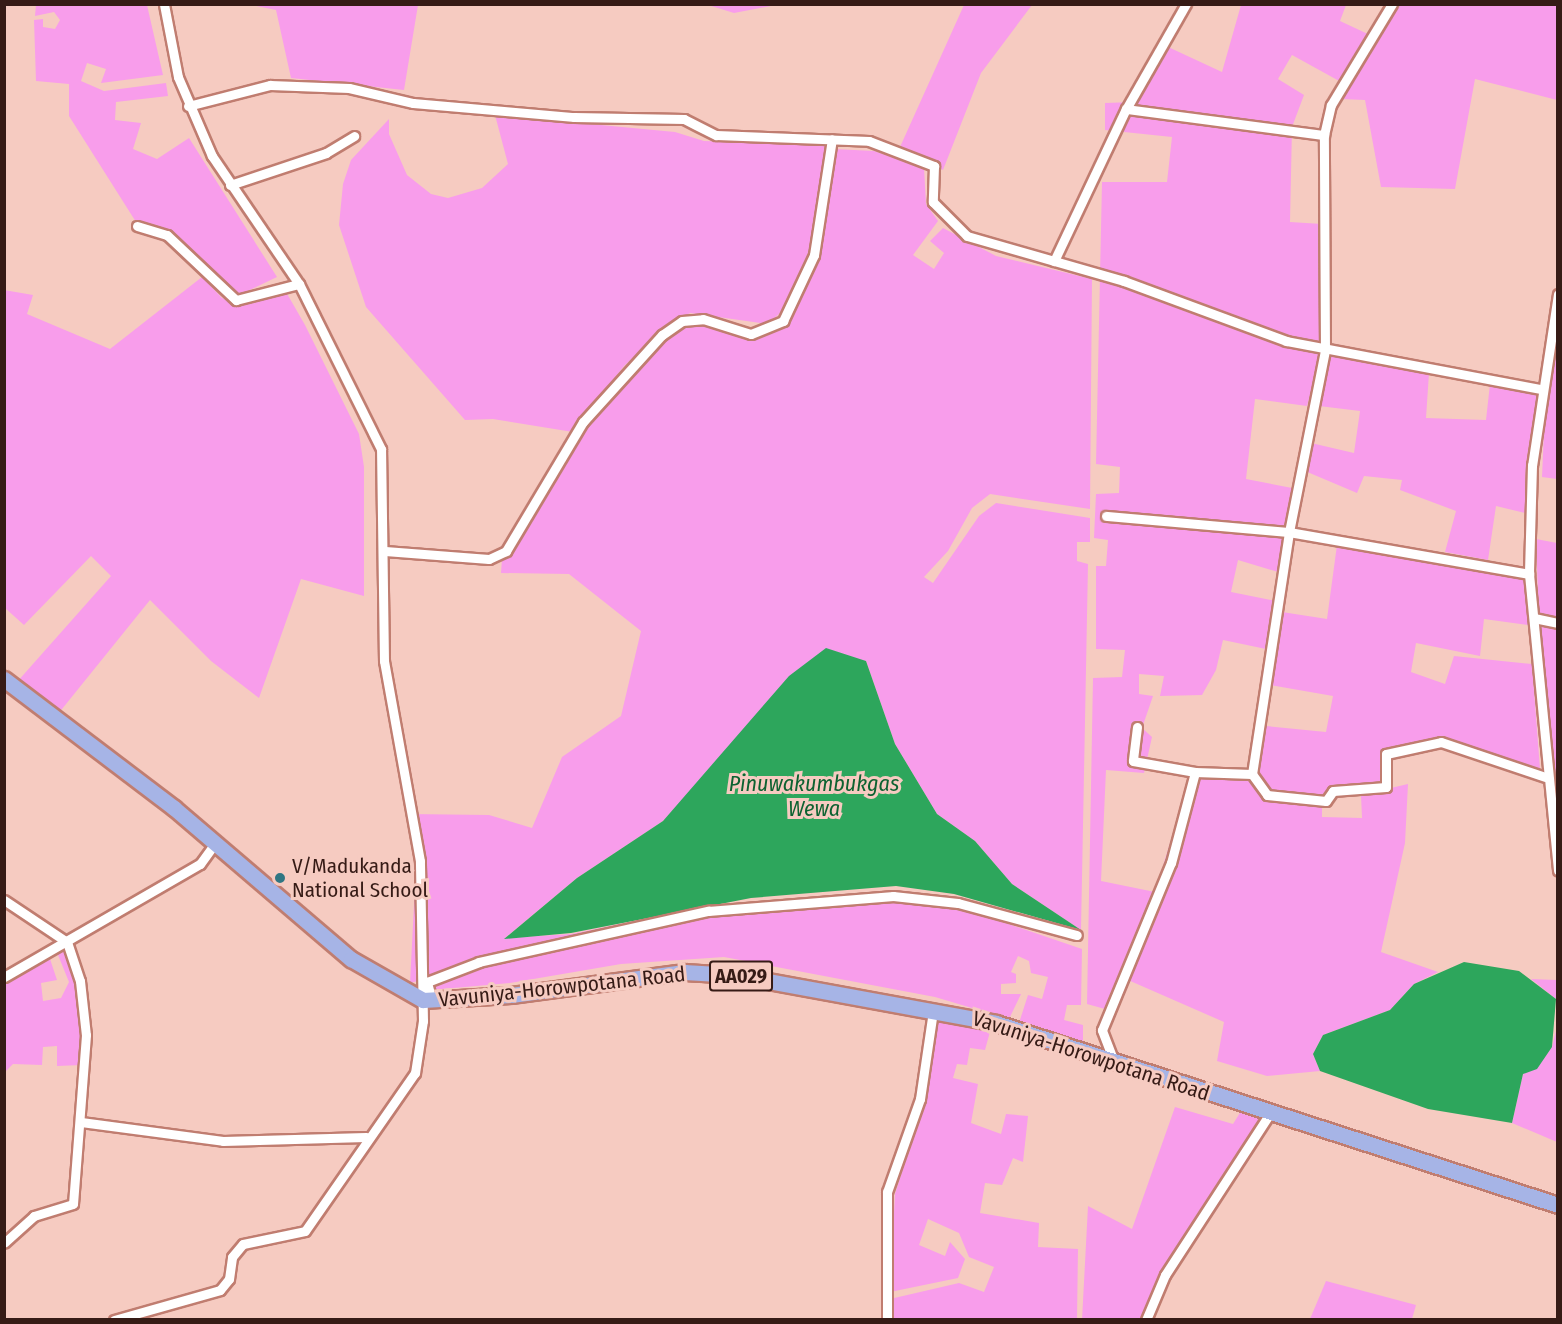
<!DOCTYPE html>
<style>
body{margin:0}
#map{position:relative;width:1562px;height:1324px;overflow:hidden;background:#f6cbc1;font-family:"Fira Sans Condensed",sans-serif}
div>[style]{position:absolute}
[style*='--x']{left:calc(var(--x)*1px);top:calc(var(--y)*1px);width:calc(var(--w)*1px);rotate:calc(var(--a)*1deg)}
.green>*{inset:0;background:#f89deb}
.water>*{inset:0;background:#2da65c}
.roads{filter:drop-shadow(2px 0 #c07d70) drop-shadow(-2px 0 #c07d70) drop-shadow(0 2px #c07d70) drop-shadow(0 -2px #c07d70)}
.minor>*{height:9px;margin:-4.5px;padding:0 4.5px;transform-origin:4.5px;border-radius:4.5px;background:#fff}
.trunk>*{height:15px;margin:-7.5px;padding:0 7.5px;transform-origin:7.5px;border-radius:7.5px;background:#a6b4e6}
.dots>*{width:16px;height:16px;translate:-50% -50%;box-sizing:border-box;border:3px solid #f6cbc1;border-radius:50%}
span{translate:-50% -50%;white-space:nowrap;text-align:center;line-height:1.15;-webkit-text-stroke:6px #f6cbc1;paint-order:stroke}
.shield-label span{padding:2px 4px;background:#f6cbc1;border:2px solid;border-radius:4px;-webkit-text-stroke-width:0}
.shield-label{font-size:20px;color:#361b16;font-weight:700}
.poi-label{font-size:21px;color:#361b16}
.left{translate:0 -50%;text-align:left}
.street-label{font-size:21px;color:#361b16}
.water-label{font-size:22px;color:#0d6231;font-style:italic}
.frame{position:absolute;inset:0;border:6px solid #361b16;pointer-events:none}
</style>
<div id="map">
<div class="green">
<i style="clip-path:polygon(36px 5px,147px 5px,163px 75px,101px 83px,106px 69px,87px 63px,81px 81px,104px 91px,166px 83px,168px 96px,116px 102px,115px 120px,141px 123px,133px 149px,157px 159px,189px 138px,277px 277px,235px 297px,169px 233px,136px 222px,69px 116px,69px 84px,36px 81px,34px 20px,43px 19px,43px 27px,55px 29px,60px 20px,54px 12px,35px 16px)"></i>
<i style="clip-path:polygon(252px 5px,418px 5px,404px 90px,291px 78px,276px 10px)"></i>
<i style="clip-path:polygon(708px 5px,776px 4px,776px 5px,734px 13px)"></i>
<i style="clip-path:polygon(964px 5px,1032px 5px,981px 73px,943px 170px,900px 147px)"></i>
<i style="clip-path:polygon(1241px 5px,1346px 5px,1340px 21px,1370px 35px,1341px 82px,1292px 55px,1278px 79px,1304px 95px,1292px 127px,1290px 222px,1322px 224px,1321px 356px,1307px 406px,1255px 399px,1246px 479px,1292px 488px,1278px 572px,1238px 560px,1231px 592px,1276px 601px,1266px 649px,1223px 640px,1216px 670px,1202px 695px,1160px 696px,1164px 676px,1139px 674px,1139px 694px,1153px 696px,1142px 728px,1152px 737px,1144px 773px,1106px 770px,1101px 881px,1155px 892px,1190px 778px,1254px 780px,1266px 726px,1326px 732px,1333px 696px,1270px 685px,1282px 612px,1327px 619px,1337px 545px,1524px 578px,1528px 625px,1484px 619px,1480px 656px,1416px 643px,1411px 672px,1445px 684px,1454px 656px,1532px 664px,1540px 769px,1438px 736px,1437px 744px,1381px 750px,1381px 784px,1331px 785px,1322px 795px,1322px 817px,1362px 818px,1361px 795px,1408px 784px,1405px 843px,1381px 952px,1438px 972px,1414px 984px,1390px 1010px,1323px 1035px,1313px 1054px,1320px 1071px,1267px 1076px,1217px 1061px,1224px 1022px,1128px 980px,1119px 977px,1105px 1009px,1087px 1004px,1093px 678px,1122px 677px,1125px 650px,1096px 649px,1096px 566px,1106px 566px,1108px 540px,1094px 538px,1096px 494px,1119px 493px,1120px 467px,1096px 464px,1102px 182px,1167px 182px,1172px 137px,1105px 130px,1105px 103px,1134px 102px,1166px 46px,1222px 72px)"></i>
<i style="clip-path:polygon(1400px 5px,1557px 5px,1557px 100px,1475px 79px,1455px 189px,1381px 187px,1365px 100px,1341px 99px)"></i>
<i style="clip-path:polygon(495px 115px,675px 132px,704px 141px,828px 145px,808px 255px,780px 313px,768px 324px,690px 313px,666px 327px,624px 366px,573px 432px,493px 419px,465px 420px,366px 307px,339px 225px,343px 184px,351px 160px,389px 119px,389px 134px,407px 175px,431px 194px,448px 198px,482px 188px,508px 164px)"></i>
<i style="clip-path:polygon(834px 149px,874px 151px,924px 168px,926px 204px,938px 221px,913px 255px,934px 269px,944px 253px,930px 241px,943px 228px,996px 256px,1092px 279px,1090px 509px,990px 494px,972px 508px,948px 551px,924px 577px,933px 583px,979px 516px,996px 503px,1090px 518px,1090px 542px,1077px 542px,1077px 561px,1088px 564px,1081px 930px,1012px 884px,975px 841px,937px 814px,895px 744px,866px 661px,727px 751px,663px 821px,577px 878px,505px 938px,571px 934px,645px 919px,637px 925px,410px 983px,416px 866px,408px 814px,489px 815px,532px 828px,562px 757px,621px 716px,641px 631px,569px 574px,501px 573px,502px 559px,527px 528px,585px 423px,666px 336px,699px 322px,759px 336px,786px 323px,816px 260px)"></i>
<i style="clip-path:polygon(202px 277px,222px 298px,238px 303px,282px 285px,305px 325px,359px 434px,364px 467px,364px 596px,301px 579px,259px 698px,211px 661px,150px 600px,58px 714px,17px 682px,111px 576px,91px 556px,24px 625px,5px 608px,4px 290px,33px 295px,27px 314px,110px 349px)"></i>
<i style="clip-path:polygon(1557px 343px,1557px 479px,1542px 477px,1545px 409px)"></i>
<i style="clip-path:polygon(1331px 354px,1429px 373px,1426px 418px,1486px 420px,1490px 384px,1538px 392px,1526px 464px,1525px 513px,1496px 506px,1488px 560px,1445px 552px,1456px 511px,1400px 490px,1402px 480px,1364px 476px,1357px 493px,1305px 471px,1311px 443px,1354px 453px,1360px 411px,1319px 406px)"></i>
<i style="clip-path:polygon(1536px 539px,1557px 543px,1557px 810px,1539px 623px)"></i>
<i style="clip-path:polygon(893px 900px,956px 906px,1082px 949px,1081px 1005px,1067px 1005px,1064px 1020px,1083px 1025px,1083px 1046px,1019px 1023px,1028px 995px,1042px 999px,1048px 977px,1031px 973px,1029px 961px,1018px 956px,1011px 972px,1016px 974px,1016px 983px,1001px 984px,1001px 994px,1021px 994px,1009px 1019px,935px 997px,724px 957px,621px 964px,510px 983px,431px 990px,430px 983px,480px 965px,708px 914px)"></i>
<i style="clip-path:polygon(66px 943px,79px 990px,82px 1065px,57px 1066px,57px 1046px,43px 1047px,42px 1065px,13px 1064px,5px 1072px,5px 981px,49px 956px,57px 980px,41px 983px,43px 1001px,61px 998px,69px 982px,56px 950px)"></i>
<i style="clip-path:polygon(1531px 979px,1557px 980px,1557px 1015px,1556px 999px)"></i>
<i style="clip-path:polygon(939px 1016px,991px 1028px,985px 1050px,970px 1048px,967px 1065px,957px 1064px,953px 1078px,978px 1084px,971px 1123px,1001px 1134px,1006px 1114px,1028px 1116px,1023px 1162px,1013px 1158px,1002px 1185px,985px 1183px,980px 1213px,1039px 1223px,1038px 1247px,1078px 1249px,1077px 1319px,891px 1319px,890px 1299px,959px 1283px,984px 1292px,994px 1267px,969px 1257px,959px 1233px,928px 1219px,919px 1245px,945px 1256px,950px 1242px,965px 1259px,958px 1278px,890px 1292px,895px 1194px,925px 1099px)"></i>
<i style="clip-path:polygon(1557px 1027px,1557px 1142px,1512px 1123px,1523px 1074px,1552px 1047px)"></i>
<i style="clip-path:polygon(1175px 1107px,1233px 1124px,1243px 1108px,1265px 1117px,1161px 1274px,1142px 1319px,1082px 1320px,1088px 1206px,1132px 1229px)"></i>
<i style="clip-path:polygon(1326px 1281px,1416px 1305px,1412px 1319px,1310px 1319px)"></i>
</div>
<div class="water">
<i style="clip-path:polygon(826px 648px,866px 661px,895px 744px,937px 814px,975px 841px,1012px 884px,1081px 930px,954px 894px,896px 886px,751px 898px,571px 933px,504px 939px,577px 878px,663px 821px,789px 676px)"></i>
<i style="clip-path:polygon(1464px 962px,1519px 971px,1556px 999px,1552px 1047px,1537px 1069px,1523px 1074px,1512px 1123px,1428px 1109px,1320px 1071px,1313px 1054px,1323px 1035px,1390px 1010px,1414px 984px)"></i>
</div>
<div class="roads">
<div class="minor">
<i style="--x:188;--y:106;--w:85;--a:-14.4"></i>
<i style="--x:270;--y:85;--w:79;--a:2.2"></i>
<i style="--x:349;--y:88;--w:66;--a:13.2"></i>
<i style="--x:413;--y:103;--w:162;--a:5"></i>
<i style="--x:574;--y:117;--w:110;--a:1"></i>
<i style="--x:684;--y:119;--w:36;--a:27"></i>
<i style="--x:716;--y:135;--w:153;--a:2.2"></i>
<i style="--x:869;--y:141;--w:70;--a:21"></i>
<i style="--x:934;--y:166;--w:36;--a:92"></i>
<i style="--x:933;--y:202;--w:48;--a:45"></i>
<i style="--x:967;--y:236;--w:163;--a:16"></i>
<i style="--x:1124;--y:281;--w:173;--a:20.3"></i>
<i style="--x:1286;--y:341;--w:259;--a:10.7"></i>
<i style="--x:1126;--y:109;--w:200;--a:7.5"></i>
<i style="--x:230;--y:185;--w:101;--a:-18.4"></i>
<i style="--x:326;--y:153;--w:33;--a:-31"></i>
<i style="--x:137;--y:226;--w:31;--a:17"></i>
<i style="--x:167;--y:235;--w:95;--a:43.3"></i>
<i style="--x:236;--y:300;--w:65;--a:-14.3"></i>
<i style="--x:1054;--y:261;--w:168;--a:-64.7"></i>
<i style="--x:1126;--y:109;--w:121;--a:-60.3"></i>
<i style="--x:1558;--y:294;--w:173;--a:98.6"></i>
<i style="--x:1532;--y:465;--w:109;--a:91.6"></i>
<i style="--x:1529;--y:574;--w:298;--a:84.4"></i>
<i style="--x:1106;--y:516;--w:184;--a:5"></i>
<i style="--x:1289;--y:532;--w:244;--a:9.9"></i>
<i style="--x:385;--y:551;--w:104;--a:4.4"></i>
<i style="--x:489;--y:559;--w:19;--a:-25"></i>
<i style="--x:506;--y:551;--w:150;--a:-59.2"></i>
<i style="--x:583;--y:422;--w:118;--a:-47.8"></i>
<i style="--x:662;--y:335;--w:24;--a:-35"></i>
<i style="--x:682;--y:321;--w:21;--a:-5"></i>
<i style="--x:703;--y:319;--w:50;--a:17.4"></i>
<i style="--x:751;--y:334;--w:35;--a:-22"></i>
<i style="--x:783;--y:321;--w:73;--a:-64.8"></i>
<i style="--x:814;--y:255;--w:117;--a:-81.2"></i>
<i style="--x:1534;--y:618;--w:25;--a:12"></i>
<i style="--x:1137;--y:727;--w:34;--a:97"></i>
<i style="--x:1133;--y:761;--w:63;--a:10.1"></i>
<i style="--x:1252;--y:774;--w:26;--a:54"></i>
<i style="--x:1267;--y:795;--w:59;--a:5.8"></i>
<i style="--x:1326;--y:801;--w:12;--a:-55"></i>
<i style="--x:1333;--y:791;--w:53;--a:-4.3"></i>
<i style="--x:1386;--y:787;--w:33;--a:-90"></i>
<i style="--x:1386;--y:754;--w:56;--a:-12.3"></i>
<i style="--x:1441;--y:742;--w:110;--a:18.6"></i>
<i style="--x:4;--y:900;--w:76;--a:33.7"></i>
<i style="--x:67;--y:942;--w:41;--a:71.6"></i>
<i style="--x:80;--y:981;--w:54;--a:83.7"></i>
<i style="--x:86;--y:1035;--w:169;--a:94.4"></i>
<i style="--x:73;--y:1204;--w:41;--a:162.9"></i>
<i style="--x:34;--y:1216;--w:40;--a:138"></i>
<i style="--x:4;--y:977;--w:226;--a:-30"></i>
<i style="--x:200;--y:864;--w:26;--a:-54"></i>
<i style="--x:432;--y:1001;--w:20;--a:-105"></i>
<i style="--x:427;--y:982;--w:56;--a:-21"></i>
<i style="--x:479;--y:962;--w:235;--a:-12.6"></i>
<i style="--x:708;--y:911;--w:186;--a:-4.6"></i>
<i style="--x:893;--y:896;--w:65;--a:6.1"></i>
<i style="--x:958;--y:903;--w:123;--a:15.1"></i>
<i style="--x:1113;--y:1059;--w:31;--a:-111"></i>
<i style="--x:1102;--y:1030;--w:181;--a:-67.6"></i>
<i style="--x:1171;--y:863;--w:94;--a:-75.2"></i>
<i style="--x:1195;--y:772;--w:57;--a:2"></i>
<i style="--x:1252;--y:774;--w:245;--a:-81.3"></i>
<i style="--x:1289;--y:532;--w:185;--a:-78.8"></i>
<i style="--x:1325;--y:351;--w:216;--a:-90.3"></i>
<i style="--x:1324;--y:135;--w:31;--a:-77"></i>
<i style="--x:1331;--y:105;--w:118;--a:-58.9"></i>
<i style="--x:81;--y:1122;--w:143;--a:7.6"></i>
<i style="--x:223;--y:1141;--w:143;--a:-1.6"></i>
<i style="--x:114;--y:1320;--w:110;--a:-15.8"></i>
<i style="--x:220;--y:1290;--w:14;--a:-51"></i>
<i style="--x:229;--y:1279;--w:22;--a:-82"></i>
<i style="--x:232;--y:1257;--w:17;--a:-50"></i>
<i style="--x:243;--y:1244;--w:63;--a:-11.8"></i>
<i style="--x:305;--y:1231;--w:193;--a:-55.2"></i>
<i style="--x:415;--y:1073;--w:53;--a:-81.3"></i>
<i style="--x:423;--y:1021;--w:160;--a:-91.1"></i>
<i style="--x:420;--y:861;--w:203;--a:-100.2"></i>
<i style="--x:384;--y:661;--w:212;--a:-90.8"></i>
<i style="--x:381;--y:449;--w:184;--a:-116.4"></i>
<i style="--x:299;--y:284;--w:155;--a:-124.2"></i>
<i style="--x:212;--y:156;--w:86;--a:-113.3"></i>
<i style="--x:178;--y:77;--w:74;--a:-100.9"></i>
<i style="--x:887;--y:1320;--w:128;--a:-90"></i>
<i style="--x:887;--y:1192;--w:99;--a:-70.5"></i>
<i style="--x:920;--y:1099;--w:89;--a:-81.6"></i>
<i style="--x:1146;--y:1320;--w:49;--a:-67.1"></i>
<i style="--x:1165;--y:1275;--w:191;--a:-57"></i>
</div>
<div class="trunk">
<i style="--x:4;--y:679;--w:213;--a:37.2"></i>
<i style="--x:174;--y:808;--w:233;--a:40.5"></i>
<i style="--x:351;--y:959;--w:83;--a:29.7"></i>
<i style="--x:423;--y:1000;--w:88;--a:-3.3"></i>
<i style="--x:511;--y:995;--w:175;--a:-7.6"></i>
<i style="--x:684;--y:972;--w:51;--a:3.4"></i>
<i style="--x:735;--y:975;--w:265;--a:10.4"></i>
<i style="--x:996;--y:1023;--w:591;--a:17.94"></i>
</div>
</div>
<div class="dots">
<i style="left:280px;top:878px;background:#307683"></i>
</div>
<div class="shield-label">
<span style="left:741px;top:976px">AA029</span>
</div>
<div class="poi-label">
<span class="left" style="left:292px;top:878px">V/Madukanda<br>National School</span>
</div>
<div class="street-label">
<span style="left:562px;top:987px;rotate:-6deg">Vavuniya-Horowpotana Road</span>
<span style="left:1091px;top:1056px;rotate:18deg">Vavuniya-Horowpotana Road</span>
</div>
<div class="water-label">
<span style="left:814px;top:796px">Pinuwakumbukgas<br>Wewa</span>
</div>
<div class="frame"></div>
</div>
